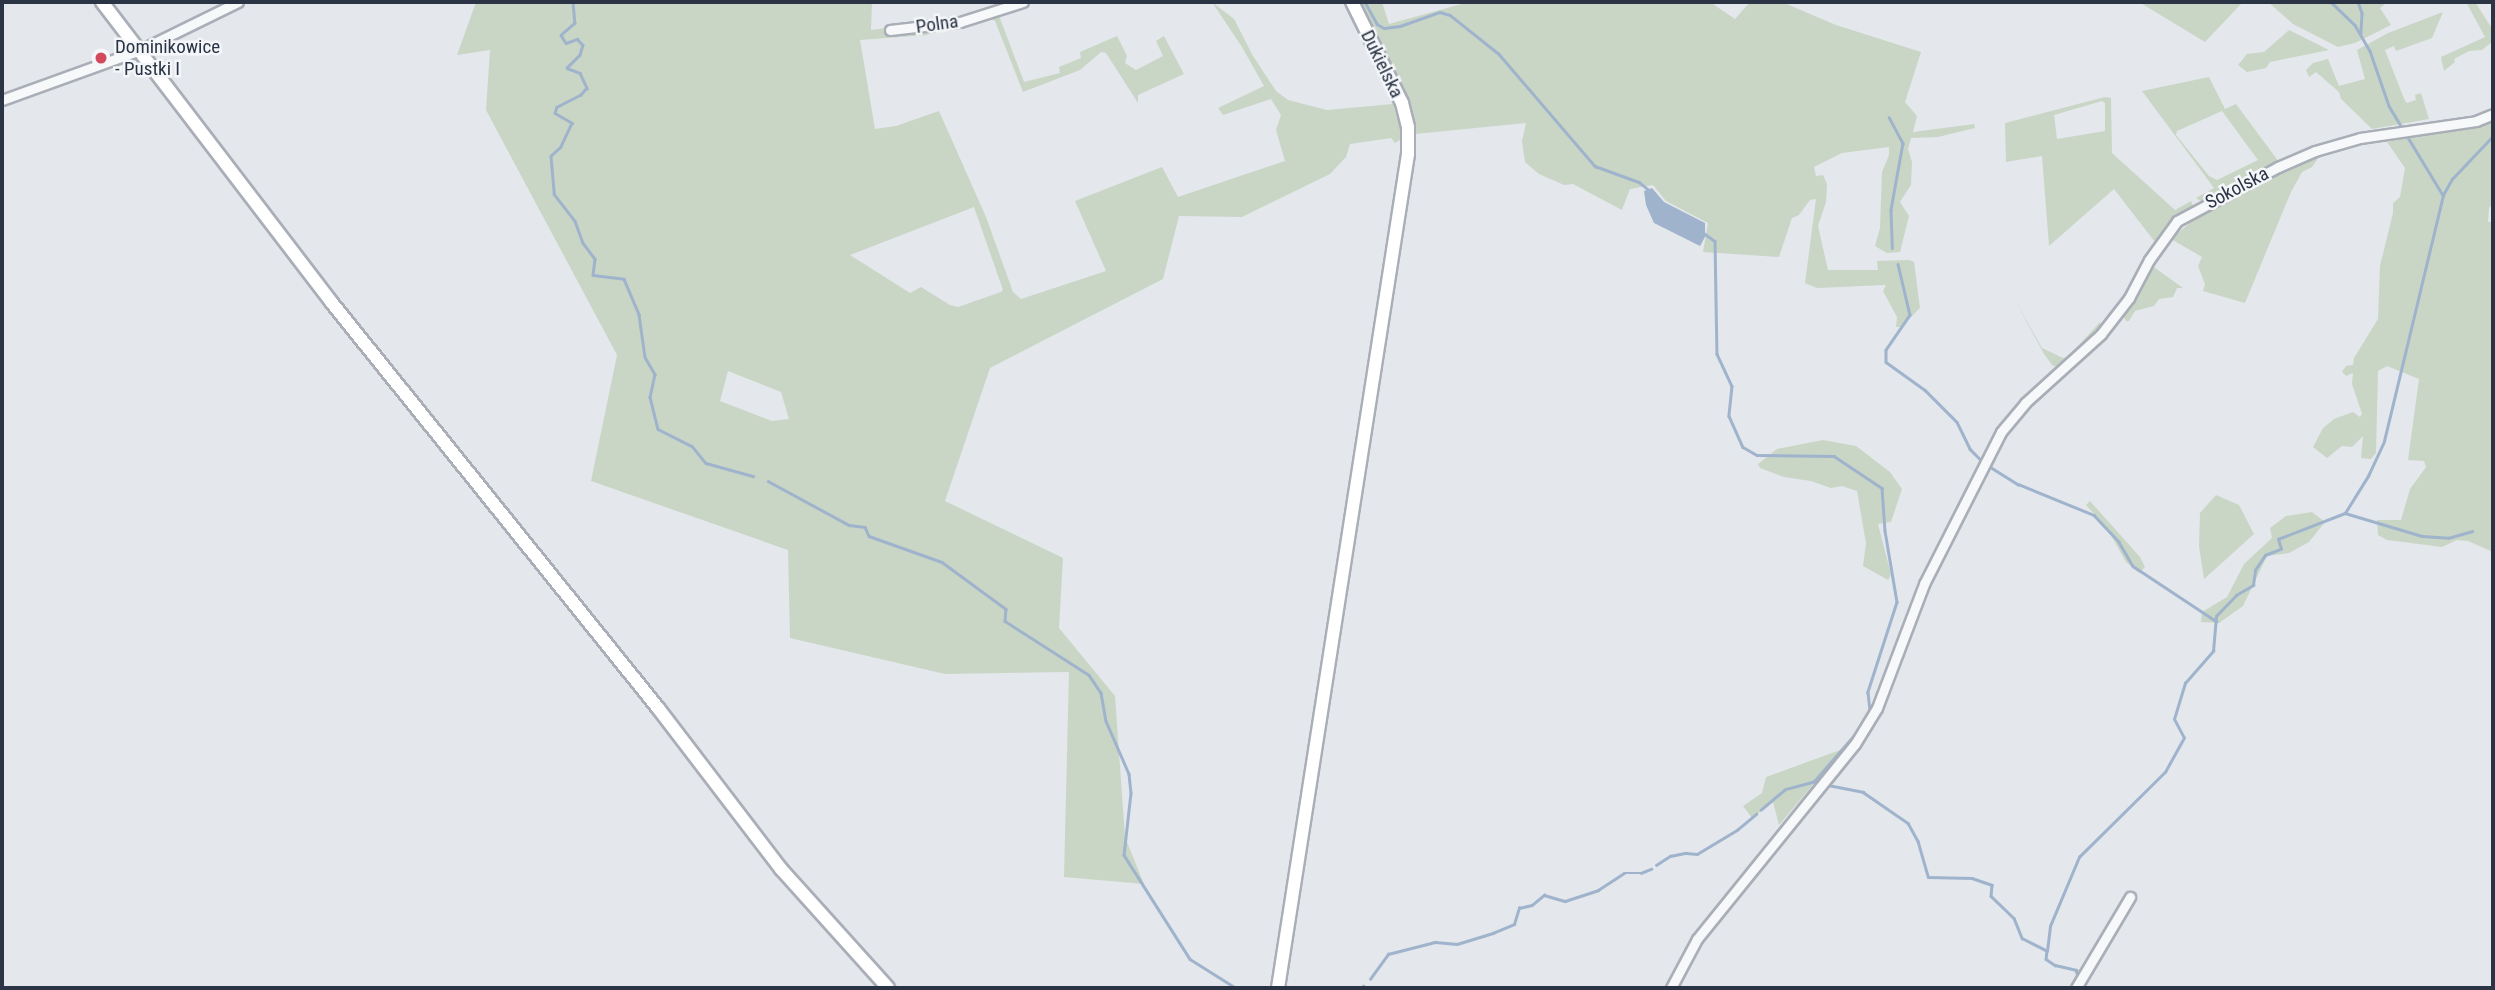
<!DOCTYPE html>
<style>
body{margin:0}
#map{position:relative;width:2495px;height:990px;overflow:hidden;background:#e4e7ec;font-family:"Roboto Condensed",sans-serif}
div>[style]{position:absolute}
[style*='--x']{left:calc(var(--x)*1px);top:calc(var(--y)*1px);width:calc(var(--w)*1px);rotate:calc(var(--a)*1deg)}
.green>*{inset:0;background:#c9d6c5}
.water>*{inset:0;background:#9fb4cc}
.stream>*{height:2.5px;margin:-1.25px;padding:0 1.25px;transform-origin:1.25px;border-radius:1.25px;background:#9fb4cc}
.roads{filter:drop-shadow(2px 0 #a9aeb7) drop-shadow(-2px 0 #a9aeb7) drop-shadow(0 2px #a9aeb7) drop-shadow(0 -2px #a9aeb7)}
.street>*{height:9px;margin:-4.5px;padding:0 4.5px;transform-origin:4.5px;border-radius:4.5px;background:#f7f8fa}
.secondary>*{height:12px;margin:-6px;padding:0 6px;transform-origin:6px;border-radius:6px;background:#fff}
.dots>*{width:19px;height:19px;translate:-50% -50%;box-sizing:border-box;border:4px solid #f4f6f9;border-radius:50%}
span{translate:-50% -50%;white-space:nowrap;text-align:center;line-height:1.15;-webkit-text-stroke:5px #f4f6f9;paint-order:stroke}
.street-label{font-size:19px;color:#2b3445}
.poi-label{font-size:19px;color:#2b3445}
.left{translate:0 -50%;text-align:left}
.frame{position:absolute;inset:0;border:4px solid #2b3445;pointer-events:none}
</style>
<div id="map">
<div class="green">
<i style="clip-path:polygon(evenodd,476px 2px,872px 2px,871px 30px,998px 13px,1024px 82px,1060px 73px,1059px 67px,1081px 58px,1080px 52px,1117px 36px,1127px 56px,1125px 63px,1136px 70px,1163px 56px,1156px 41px,1164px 36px,1184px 74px,1138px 95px,1138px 103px,1106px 53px,1101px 52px,1080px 70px,1023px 92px,995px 21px,991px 19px,926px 35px,860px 40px,875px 129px,896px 126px,939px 111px,986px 217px,1013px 292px,1021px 299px,1106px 271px,1075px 201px,1162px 167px,1178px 197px,1285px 161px,1276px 130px,1281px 115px,1271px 99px,1223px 115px,1218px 108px,1264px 86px,1242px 47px,1212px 2px,1234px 19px,1253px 56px,1276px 91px,1288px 100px,1327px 110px,1393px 104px,1402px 134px,1400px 140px,1395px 143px,1391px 138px,1350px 144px,1346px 157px,1330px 174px,1242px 217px,1179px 216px,1163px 279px,990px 368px,945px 501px,1063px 558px,1059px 628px,1115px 696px,1125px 837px,1144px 884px,1064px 877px,1069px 672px,945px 674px,790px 638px,788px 550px,591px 481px,617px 355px,486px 110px,490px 50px,457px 55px,476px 2px,974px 207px,1003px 290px,1001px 292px,958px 307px,950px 305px,921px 287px,910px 293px,850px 255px,974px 207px,476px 2px,728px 371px,781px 392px,789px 419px,772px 421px,720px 401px,728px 371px)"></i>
<i style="clip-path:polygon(1360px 2px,1382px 2px,1389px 24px,1469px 2px,1710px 2px,1735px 19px,1750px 2px,1782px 2px,1836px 25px,1921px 52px,1905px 102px,1917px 116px,1913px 132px,1974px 124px,1975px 128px,1938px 137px,1911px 138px,1908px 149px,1912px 162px,1911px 185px,1900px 202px,1909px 216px,1900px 252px,1887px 253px,1875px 246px,1880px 228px,1882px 172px,1889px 155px,1889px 147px,1842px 153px,1814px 167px,1816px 176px,1823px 175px,1827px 184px,1826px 202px,1818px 226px,1828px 270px,1878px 270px,1877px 261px,1909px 260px,1914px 262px,1920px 308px,1901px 327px,1896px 327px,1897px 317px,1883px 291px,1886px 285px,1817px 288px,1805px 283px,1816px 199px,1810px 200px,1799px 215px,1792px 218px,1779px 257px,1703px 252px,1708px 223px,1666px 201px,1653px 185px,1630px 189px,1622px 210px,1573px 184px,1564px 185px,1539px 174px,1525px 162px,1522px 141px,1526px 123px,1415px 134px,1413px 115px,1399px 82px)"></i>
<i style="clip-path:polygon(2139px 2px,2243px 2px,2205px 42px)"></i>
<i style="clip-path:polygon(2268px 2px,2387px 2px,2380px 8px,2391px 25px,2355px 43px,2338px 47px,2293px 24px)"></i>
<i style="clip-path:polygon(2466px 2px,2475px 2px,2493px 30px,2493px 41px,2482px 50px,2469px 51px,2454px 59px,2455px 62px,2444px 71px,2441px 57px,2485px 37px)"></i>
<i style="clip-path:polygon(2443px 12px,2432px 38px,2396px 51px,2394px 46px,2385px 50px,2405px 101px,2407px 103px,2416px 100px,2415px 95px,2421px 93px,2429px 119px,2372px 129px,2341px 99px,2339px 92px,2316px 72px,2309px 77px,2306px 70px,2313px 63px,2328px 59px,2339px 86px,2365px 79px,2357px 50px,2388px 33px)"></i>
<i style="clip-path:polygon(2289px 30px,2329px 50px,2270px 62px,2266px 68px,2247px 72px,2238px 65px,2247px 54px,2264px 52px)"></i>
<i style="clip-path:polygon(evenodd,2209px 77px,2225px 109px,2236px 104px,2279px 162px,2201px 201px,2196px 198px,2214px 188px,2142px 91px,2209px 77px,2222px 111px,2258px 160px,2217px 180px,2209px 176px,2176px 135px,2177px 131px,2222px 111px)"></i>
<i style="clip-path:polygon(evenodd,2105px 97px,2111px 98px,2112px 153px,2175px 210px,2191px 201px,2193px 206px,2178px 216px,2155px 242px,2114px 189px,2049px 246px,2042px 156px,2006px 162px,2005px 123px,2105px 97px,2102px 101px,2105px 103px,2105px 131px,2057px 139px,2054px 115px,2102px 101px)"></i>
<i style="clip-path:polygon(2493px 119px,2493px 202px,2489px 208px,2488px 222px,2493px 222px,2493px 552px,2468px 541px,2457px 540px,2442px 547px,2387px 540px,2378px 535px,2377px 520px,2401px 520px,2410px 489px,2426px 467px,2424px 461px,2408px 460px,2419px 379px,2387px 366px,2378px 371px,2376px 453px,2371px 459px,2361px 458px,2363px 436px,2352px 447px,2342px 446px,2327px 458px,2313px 447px,2323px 428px,2334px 419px,2353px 412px,2360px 417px,2362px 414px,2352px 384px,2353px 373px,2346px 376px,2342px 372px,2346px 366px,2353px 365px,2354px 358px,2378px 319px,2380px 266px,2393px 213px,2393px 203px,2400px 197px,2405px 168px,2387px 142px)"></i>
<i style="clip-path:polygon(2321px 154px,2312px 167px,2302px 172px,2291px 192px,2245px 303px,2203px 291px,2205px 284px,2198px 266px,2202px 257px,2171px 239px,2211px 205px)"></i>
<i style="clip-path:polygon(2151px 265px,2183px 288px,2177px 288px,2173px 297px,2159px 299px,2154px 306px,2135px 311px,2129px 321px,2126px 321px,2124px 317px,2134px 305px,2129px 304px)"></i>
<i style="clip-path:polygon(2015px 300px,2042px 348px,2063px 358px,2068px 357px,2100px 322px,2102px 326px,2094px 337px,2060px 366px,2053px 366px,2044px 354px)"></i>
<i style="clip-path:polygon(1823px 440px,1856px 446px,1890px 472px,1902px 489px,1891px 522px,1878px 524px,1891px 574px,1888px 580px,1863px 566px,1866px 543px,1857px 491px,1842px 486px,1831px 488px,1811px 481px,1784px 477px,1760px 468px,1758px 464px,1777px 449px)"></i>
<i style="clip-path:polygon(2216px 495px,2239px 505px,2254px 534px,2204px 579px,2199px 546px,2200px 513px)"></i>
<i style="clip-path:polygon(2090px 501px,2140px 557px,2145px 567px,2139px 573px,2126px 562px,2107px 528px,2086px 505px)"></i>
<i style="clip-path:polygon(2312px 512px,2325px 522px,2309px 542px,2289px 553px,2267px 556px,2243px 606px,2219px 623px,2201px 622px,2202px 612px,2227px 597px,2244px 564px,2272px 538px,2270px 528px,2286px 516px)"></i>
<i style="clip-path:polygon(1843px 749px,1779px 825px,1773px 802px,1752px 818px,1743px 806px,1762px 793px,1766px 777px)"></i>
</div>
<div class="water">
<i style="clip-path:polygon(1652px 188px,1664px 202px,1705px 223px,1705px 237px,1700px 246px,1654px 223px,1646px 205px,1644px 191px)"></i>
</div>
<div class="stream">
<i style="--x:573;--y:2;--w:21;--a:85"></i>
<i style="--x:575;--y:23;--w:18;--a:139"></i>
<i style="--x:561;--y:35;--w:9;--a:58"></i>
<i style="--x:566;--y:43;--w:12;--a:-20"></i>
<i style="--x:577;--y:39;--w:8;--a:45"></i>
<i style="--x:583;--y:45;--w:10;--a:107"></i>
<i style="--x:580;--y:55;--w:18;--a:135"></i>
<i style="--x:567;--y:68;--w:14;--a:21"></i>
<i style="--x:580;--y:73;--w:17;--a:65"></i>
<i style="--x:587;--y:88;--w:9;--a:131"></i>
<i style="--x:581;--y:95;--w:27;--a:153"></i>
<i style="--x:557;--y:107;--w:6;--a:108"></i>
<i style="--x:555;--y:113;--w:20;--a:30"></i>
<i style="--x:572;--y:123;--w:26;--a:115"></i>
<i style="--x:561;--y:147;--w:13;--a:138"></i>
<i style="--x:551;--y:156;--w:38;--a:85"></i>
<i style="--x:554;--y:194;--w:34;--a:52"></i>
<i style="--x:575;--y:221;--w:23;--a:70"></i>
<i style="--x:583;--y:243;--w:20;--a:53"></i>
<i style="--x:595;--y:259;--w:16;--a:97"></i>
<i style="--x:593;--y:275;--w:31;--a:7"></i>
<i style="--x:624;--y:279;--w:39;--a:67"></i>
<i style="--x:639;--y:315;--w:42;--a:81.9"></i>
<i style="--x:645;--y:357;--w:20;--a:60"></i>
<i style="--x:655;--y:374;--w:24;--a:102"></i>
<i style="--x:650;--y:397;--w:33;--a:76"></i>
<i style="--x:658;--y:429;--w:38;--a:27"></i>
<i style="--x:692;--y:446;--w:22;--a:51"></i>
<i style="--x:706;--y:463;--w:49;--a:15.5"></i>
<i style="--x:1365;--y:2;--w:25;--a:61"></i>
<i style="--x:1377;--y:24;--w:8;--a:30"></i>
<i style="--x:1384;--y:28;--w:16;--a:-7"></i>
<i style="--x:1400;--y:26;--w:42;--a:-19.3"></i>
<i style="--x:1440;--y:12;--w:10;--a:17"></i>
<i style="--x:1450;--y:15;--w:63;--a:38.5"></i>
<i style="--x:1499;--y:54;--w:148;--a:49.4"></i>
<i style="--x:1595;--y:166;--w:47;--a:20"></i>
<i style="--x:1639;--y:182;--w:14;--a:39"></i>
<i style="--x:2331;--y:2;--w:33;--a:44"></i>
<i style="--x:2355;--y:25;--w:30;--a:60"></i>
<i style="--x:2370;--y:51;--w:58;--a:70.9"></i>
<i style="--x:2389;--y:106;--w:104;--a:58.8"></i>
<i style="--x:2358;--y:2;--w:12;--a:70"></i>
<i style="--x:2362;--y:13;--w:20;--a:93"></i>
<i style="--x:1889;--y:117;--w:30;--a:62"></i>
<i style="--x:1903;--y:143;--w:68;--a:100.2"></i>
<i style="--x:1891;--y:210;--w:38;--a:88"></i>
<i style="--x:1701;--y:231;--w:17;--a:36"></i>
<i style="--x:1715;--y:241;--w:113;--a:89"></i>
<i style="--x:1717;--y:354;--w:35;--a:65"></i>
<i style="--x:1732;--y:386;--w:30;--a:96"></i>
<i style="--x:1729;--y:416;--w:34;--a:66"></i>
<i style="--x:1743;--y:447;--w:16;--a:30"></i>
<i style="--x:1757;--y:455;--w:77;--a:0.7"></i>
<i style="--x:1834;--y:456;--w:58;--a:33.7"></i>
<i style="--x:1882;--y:488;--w:43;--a:86"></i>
<i style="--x:1885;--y:531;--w:72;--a:80.4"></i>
<i style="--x:1897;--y:602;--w:95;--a:107.9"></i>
<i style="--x:1868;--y:692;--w:19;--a:84"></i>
<i style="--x:1870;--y:711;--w:28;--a:122"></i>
<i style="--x:1855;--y:735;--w:62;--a:131.1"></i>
<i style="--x:1814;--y:782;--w:30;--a:165"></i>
<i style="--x:1785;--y:790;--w:31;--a:140"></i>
<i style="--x:1898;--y:264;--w:52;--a:76.8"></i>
<i style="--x:1910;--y:315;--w:42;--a:124.4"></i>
<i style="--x:1886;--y:350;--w:12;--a:90"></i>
<i style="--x:1886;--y:362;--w:48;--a:35.7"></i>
<i style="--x:1925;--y:390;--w:45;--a:45"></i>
<i style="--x:1957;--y:422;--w:30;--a:64"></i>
<i style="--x:1970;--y:449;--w:13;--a:45"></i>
<i style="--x:1992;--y:468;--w:31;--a:32"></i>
<i style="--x:2018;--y:484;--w:82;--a:22.2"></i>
<i style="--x:2094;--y:515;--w:37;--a:47"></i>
<i style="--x:2119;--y:542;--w:28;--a:60"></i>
<i style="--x:2133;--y:566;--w:100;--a:33.5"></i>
<i style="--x:768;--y:481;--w:92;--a:28.5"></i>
<i style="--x:849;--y:525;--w:16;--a:7"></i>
<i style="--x:865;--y:527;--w:10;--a:66"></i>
<i style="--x:869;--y:536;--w:77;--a:19.6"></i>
<i style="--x:942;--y:562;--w:79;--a:36.3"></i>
<i style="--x:1006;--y:609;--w:12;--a:95"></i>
<i style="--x:1005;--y:621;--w:100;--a:32.7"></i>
<i style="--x:1089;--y:675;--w:22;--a:56"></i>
<i style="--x:1101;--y:693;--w:28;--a:80"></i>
<i style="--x:1106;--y:721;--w:58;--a:66.5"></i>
<i style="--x:1129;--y:774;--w:19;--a:84"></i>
<i style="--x:1131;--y:793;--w:62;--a:96.4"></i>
<i style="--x:1124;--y:855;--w:123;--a:57.6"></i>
<i style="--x:1190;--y:959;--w:54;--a:32.2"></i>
<i style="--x:2345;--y:513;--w:80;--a:16.6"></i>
<i style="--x:2422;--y:536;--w:26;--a:4"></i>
<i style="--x:2448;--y:538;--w:25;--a:-16"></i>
<i style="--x:1828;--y:785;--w:36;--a:11"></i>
<i style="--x:1863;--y:792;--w:55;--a:34.6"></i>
<i style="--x:1908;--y:823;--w:21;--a:61"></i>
<i style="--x:1918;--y:841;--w:37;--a:74"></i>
<i style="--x:1928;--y:877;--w:44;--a:1.3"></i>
<i style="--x:1972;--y:878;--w:21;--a:19"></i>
<i style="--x:1992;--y:885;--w:11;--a:95"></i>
<i style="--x:1991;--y:896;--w:32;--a:44"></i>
<i style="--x:2014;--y:918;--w:22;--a:68"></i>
<i style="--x:2022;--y:938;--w:28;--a:27"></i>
<i style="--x:2047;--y:951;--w:8;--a:97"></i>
<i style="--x:2046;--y:959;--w:11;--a:34"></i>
<i style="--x:2055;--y:965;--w:22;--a:13"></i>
<i style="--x:2076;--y:970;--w:6;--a:72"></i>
<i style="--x:1656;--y:865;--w:17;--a:-33"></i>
<i style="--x:1670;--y:856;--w:16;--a:-11"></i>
<i style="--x:1686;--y:853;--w:11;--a:5"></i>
<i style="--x:1697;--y:854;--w:47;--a:-31"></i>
<i style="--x:1737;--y:830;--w:25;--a:-40"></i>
<i style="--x:2047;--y:951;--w:25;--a:-83"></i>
<i style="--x:2050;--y:926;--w:75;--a:-67.2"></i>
<i style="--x:2079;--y:857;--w:121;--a:-44.7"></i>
<i style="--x:2165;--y:772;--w:39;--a:-61"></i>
<i style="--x:2184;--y:738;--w:21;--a:-118"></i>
<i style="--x:2174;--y:719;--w:38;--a:-73"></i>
<i style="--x:2185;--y:683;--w:43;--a:-48.8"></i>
<i style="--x:2213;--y:651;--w:35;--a:-85"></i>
<i style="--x:2216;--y:616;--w:29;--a:-46"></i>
<i style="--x:2236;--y:595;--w:20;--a:-30"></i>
<i style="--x:2253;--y:585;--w:15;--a:-82"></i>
<i style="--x:2255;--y:570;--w:18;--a:-56"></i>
<i style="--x:2265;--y:555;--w:17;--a:-21"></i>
<i style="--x:2281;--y:549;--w:10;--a:-107"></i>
<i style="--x:2278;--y:539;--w:72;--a:-21.2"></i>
<i style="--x:2345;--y:513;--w:44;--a:-58.1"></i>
<i style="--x:2368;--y:476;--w:38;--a:-65"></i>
<i style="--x:2384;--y:441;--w:253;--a:-76.5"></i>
<i style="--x:2443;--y:195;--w:18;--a:-61"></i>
<i style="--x:2452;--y:179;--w:59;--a:-46.4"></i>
<i style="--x:1370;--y:979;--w:31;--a:-54"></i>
<i style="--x:1388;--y:954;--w:49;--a:-14.3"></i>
<i style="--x:1435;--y:942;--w:22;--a:5"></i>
<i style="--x:1457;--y:944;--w:38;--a:-17"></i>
<i style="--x:1493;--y:933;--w:23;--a:-23"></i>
<i style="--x:1514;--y:924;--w:17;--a:-73"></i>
<i style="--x:1519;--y:908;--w:13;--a:-13"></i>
<i style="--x:1532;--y:905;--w:16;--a:-40"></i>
<i style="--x:1544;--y:895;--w:22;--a:16"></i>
<i style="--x:1565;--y:901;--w:35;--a:-18"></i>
<i style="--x:1598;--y:890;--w:31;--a:-33"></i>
<i style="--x:1624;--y:873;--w:17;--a:0"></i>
<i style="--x:1641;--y:873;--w:11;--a:-22"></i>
<i style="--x:1361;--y:988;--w:3;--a:-45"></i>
</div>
<div class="roads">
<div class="street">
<i style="--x:890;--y:30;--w:70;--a:-6.5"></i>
<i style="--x:960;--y:22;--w:66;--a:-17.6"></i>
<i style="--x:2;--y:100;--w:147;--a:-19.9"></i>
<i style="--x:140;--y:50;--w:109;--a:-26.1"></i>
<i style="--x:1671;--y:988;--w:55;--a:-62"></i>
<i style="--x:1697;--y:939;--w:251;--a:-51"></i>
<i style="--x:1855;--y:744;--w:42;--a:-58.6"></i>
<i style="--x:1877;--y:708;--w:133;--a:-69.2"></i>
<i style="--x:1924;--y:584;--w:170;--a:-63.1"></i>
<i style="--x:2001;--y:432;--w:38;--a:-50"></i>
<i style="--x:2025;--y:403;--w:103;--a:-42.2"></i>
<i style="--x:2101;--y:334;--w:46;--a:-52.1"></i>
<i style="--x:2129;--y:298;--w:43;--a:-62.2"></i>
<i style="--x:2149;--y:260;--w:48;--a:-54.3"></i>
<i style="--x:2177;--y:221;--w:115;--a:-28.1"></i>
<i style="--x:2278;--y:167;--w:40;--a:-23.4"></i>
<i style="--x:2315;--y:151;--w:47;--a:-16.1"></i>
<i style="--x:2360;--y:138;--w:117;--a:-8.3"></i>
<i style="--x:2476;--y:121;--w:18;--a:-22"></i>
<i style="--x:2076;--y:988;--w:106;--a:-59.3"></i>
</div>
<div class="secondary">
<i style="--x:102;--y:2;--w:379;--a:52.6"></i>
<i style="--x:332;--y:303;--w:520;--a:51.17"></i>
<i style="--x:658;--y:708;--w:203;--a:52.6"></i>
<i style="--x:781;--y:869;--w:160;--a:48"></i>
<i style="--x:1278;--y:988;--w:844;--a:-81.14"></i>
<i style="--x:1408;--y:154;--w:27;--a:-90"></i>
<i style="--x:1408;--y:127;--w:25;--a:-104"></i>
<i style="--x:1402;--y:103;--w:113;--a:-116.3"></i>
</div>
</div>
<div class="dots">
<i style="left:101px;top:58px;background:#d1495b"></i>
</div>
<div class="street-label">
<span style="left:937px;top:24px;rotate:-8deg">Polna</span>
<span style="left:1382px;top:64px;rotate:64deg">Dukielska</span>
<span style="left:2237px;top:188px;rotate:-28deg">Sokolska</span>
</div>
<div class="poi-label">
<span class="left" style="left:115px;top:58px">Dominikowice<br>- Pustki I</span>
</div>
<div class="frame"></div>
</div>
